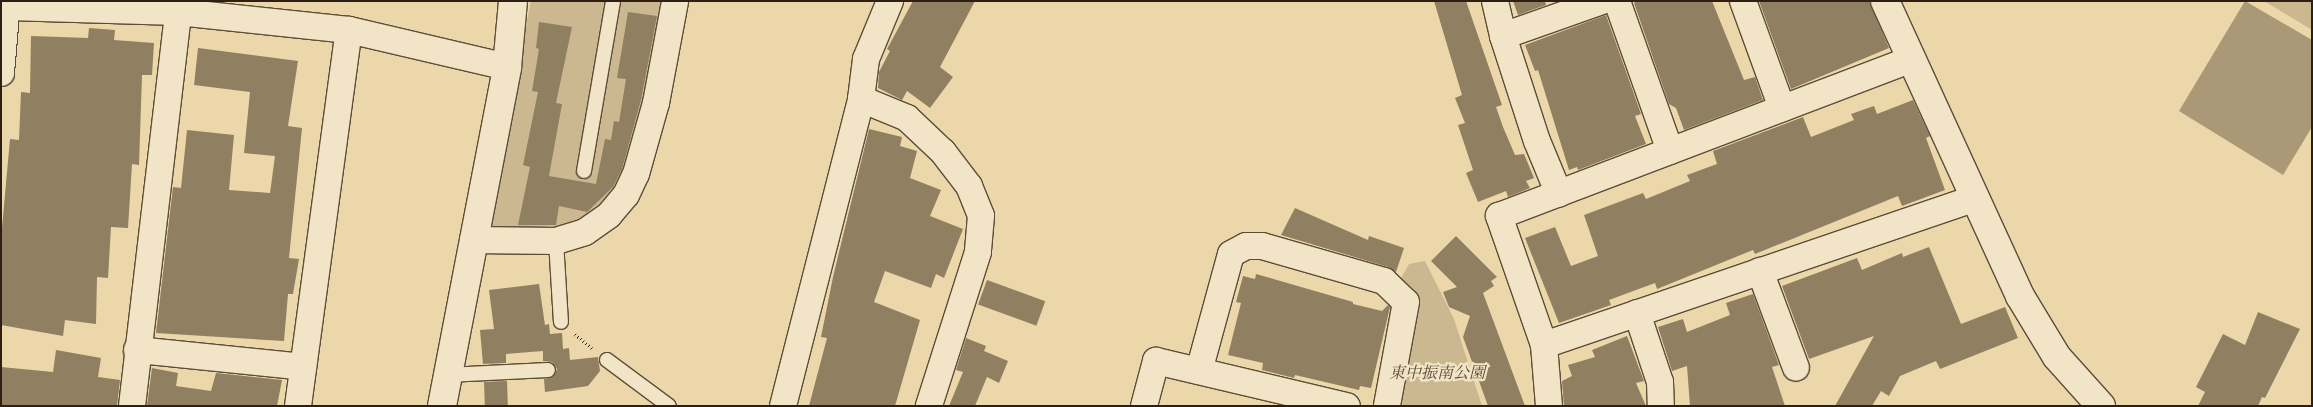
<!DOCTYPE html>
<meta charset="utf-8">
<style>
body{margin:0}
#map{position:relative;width:2313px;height:407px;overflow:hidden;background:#ebd7a9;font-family:Cardo,"Noto Serif JP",serif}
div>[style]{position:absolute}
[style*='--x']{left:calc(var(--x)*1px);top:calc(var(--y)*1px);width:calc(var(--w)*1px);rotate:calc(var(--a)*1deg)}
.green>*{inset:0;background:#cbb890}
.water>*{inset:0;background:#aa9876}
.building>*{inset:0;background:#907f61;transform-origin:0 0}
.path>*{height:3px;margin-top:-1.5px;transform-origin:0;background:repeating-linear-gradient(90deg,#2d1f14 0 1px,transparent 0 3.5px)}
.roads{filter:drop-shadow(1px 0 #5c4d39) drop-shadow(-1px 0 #5c4d39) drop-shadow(0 1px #5c4d39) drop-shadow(0 -1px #5c4d39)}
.lane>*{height:14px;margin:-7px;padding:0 7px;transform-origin:7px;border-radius:7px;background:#f2e5c7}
.street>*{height:26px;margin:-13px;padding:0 13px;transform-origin:13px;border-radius:13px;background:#f2e5c7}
.secondary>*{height:28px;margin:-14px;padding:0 14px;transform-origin:14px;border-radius:14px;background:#f2e5c7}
span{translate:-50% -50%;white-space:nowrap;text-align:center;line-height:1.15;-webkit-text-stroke:4.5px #f2e5c7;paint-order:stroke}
.park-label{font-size:16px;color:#5c4d39;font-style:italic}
.frame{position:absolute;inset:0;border:2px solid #2d1f14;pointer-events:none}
</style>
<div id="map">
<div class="green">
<i style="clip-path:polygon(531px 1px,665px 1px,646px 100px,617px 190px,581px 224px,554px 231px,485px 231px)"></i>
<i style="clip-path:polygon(2264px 1px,2312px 1px,2312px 30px)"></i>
<i style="clip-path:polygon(1425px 261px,1454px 319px,1482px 406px,1404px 406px,1399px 399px,1400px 280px,1409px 264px)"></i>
</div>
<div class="water">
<i style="clip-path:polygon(2245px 1px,2312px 40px,2312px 127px,2283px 175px,2179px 111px)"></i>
</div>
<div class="building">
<i style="clip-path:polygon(913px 1px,975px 1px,940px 67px,953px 77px,930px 108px,907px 91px,902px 100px,878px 88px,879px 72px,890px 51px,887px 49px)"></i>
<i style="clip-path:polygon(1434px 1px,1466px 1px,1502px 105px,1496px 107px,1503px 127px,1515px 155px,1524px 154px,1534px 178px,1526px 181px,1530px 188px,1508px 197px,1506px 191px,1478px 202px,1466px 173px,1473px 170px,1458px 125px,1465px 123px,1455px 98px,1462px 95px)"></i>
<i style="clip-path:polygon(1513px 1px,1545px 1px,1546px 5px,1518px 15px)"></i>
<i style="clip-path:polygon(1637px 1px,1712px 1px,1744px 80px,1755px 77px,1763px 100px,1684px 130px,1676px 108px,1669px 104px,1634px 3px)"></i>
<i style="clip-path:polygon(1759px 1px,1869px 1px,1889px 48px,1791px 89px)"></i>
<i style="clip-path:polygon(628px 12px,657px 16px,641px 100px,622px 169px,613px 187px,587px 212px,559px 206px,556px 225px,518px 225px,530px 167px,523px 165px,538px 92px,532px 91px,539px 49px,536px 48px,539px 22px,572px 27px,556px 103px,562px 104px,549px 176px,596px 184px,605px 139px,611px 140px,614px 121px,619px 122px,626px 79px,617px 78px)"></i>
<i style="clip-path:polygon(1606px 15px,1641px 114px,1635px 116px,1646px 144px,1578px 170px,1577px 167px,1569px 170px,1538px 70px,1535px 71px,1525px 45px)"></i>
<i style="clip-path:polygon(89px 28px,115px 30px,114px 40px,154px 43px,152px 75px,142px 75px,139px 165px,132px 164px,128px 228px,111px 227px,108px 278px,97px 277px,96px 324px,65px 320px,63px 336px,1px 325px,1px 239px,10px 139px,19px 140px,21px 92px,30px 93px,31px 36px,88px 38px)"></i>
<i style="clip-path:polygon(198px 48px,298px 61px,288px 126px,302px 128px,289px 258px,299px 259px,293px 294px,288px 294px,284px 341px,156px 333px,173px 187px,181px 188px,187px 130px,234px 135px,229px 190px,270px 193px,275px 156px,244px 153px,250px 92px,194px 85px)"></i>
<i style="clip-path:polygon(1913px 100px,1930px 136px,1926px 138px,1945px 190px,1902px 206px,1898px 196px,1755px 254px,1753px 250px,1657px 289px,1655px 283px,1609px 300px,1611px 305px,1559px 323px,1525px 238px,1555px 227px,1571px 266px,1598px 256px,1584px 215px,1643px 193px,1646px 199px,1690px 181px,1687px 175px,1717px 164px,1713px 151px,1803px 117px,1811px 137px,1854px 120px,1851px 114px,1874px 106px,1877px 114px)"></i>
<i style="clip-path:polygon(869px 129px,902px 137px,900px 146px,917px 151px,910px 178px,941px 190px,930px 216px,963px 229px,944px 278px,936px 274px,931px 288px,885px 271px,874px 302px,920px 320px,895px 406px,809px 406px,827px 338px,821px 337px,833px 277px)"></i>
<i style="clip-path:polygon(1295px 208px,1368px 240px,1369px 236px,1404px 248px,1396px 272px,1388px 267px,1281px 235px)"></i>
<i style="clip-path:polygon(1456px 236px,1497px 277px,1491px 281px,1494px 286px,1483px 293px,1525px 406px,1488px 406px,1463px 337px,1470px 316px,1449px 307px,1443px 292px,1457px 287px,1431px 261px)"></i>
<i style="clip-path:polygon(1929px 247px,1961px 324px,2005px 307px,2018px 338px,1940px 369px,1936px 361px,1900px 376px,1889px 396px,1881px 391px,1872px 406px,1835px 406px,1874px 336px,1809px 359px,1782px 286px,1857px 258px,1862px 270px,1902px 253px,1903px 257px)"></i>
<i style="clip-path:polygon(1256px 274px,1353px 302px,1353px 304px,1382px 311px,1388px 305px,1390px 307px,1371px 388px,1360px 386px,1359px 390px,1295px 375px,1294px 378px,1262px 370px,1263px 363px,1228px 355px,1241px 303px,1236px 302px,1243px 276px,1255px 279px)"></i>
<i style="left:987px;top:280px;width:62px;height:26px;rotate:20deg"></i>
<i style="clip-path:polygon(539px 284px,545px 325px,549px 324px,550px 334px,562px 333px,563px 349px,569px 348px,570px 360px,598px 357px,600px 371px,588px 386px,545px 392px,544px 379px,553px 377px,557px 369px,552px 362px,543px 361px,543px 351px,506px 354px,506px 363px,483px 364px,480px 330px,494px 329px,489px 290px)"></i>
<i style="clip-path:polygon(1753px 294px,1779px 365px,1772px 367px,1785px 406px,1690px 406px,1687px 366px,1672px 371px,1658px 327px,1683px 319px,1687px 332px,1730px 315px,1726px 303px)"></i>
<i style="clip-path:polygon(2258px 312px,2300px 329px,2265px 398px,2262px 397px,2258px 406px,2198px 406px,2205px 392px,2196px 387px,2223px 334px,2245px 345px)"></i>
<i style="clip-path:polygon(1627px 336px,1644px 381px,1636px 383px,1646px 406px,1564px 406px,1562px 381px,1572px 376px,1568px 365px,1595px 357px,1592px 350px)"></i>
<i style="clip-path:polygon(966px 338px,986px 346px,984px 351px,1008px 361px,999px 383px,987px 377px,975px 406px,949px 406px,963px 372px,956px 370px)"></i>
<i style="clip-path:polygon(56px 350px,101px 358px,98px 377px,120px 380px,117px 406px,1px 406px,1px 367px,53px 372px)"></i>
<i style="clip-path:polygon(152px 368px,178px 373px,176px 386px,211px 391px,216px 373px,282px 380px,277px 406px,147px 406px)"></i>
<i style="left:507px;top:381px;width:25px;height:23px;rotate:88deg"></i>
</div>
<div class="path">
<i style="--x:575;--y:334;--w:23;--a:40"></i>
</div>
<div class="roads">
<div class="lane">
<i style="--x:584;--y:171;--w:172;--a:-80.3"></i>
<i style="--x:556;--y:241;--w:81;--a:86.5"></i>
<i style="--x:607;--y:360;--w:77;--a:36.6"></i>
<i style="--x:447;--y:375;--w:101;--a:-2.8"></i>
</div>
<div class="street">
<i style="--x:1495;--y:1;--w:36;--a:77"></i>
<i style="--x:1503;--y:36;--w:110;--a:72.1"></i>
<i style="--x:1537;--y:141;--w:57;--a:67.5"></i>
<i style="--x:1617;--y:1;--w:159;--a:70.5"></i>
<i style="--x:1743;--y:1;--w:114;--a:70"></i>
<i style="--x:7;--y:7;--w:171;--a:1.7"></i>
<i style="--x:178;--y:12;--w:172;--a:6"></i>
<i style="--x:349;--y:30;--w:162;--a:13.2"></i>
<i style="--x:1503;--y:36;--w:105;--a:-19.5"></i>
<i style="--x:1;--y:73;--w:72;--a:-85.2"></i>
<i style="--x:861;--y:99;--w:50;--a:22.4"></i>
<i style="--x:907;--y:118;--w:50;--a:43.4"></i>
<i style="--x:943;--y:152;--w:43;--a:52.6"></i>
<i style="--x:969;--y:186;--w:32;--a:68"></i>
<i style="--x:981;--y:216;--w:36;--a:95"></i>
<i style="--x:978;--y:252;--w:162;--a:107.7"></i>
<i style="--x:473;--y:240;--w:83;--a:0.7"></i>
<i style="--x:556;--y:241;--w:30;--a:-17"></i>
<i style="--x:585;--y:232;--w:29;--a:-35"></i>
<i style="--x:609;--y:215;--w:26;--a:-50"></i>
<i style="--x:626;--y:195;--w:23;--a:-65"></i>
<i style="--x:636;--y:174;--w:74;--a:-74.3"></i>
<i style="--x:656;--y:103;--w:104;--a:-79.4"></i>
<i style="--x:1760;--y:271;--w:103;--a:69.6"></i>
<i style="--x:1637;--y:313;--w:73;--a:71.6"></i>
<i style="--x:1660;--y:382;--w:24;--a:88"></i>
<i style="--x:1544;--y:345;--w:456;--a:-18.8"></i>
<i style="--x:137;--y:350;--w:167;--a:5.8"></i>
<i style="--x:1199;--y:371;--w:121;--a:-74.7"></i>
<i style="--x:1231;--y:254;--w:17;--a:-28"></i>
<i style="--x:1246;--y:246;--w:16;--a:0"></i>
<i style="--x:1262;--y:246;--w:127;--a:16"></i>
<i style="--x:1384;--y:281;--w:30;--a:44"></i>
<i style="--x:1406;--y:302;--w:106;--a:100.4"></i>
<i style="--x:132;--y:406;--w:397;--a:-83.3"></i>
<i style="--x:298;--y:406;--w:379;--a:-82.3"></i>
<i style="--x:783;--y:406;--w:317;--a:-75.7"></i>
<i style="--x:861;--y:99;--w:40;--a:-82.9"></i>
<i style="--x:866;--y:59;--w:63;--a:-67.5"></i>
<i style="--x:1144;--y:406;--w:47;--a:-75.1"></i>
<i style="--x:1156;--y:361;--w:196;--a:13.3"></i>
<i style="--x:1549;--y:406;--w:61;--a:-94.7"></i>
<i style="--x:1544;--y:345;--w:137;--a:-109.2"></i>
<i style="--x:1499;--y:216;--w:442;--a:-20.8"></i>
</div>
<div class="secondary">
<i style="--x:1885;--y:1;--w:324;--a:65.4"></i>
<i style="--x:2020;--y:296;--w:71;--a:58.8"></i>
<i style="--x:2057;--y:357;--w:66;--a:48.1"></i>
<i style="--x:442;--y:406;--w:345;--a:-79.1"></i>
<i style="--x:507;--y:67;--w:66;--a:-84.8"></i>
</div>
</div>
<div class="park-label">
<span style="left:1437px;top:373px">東中振南公園</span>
</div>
<div class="frame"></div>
</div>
